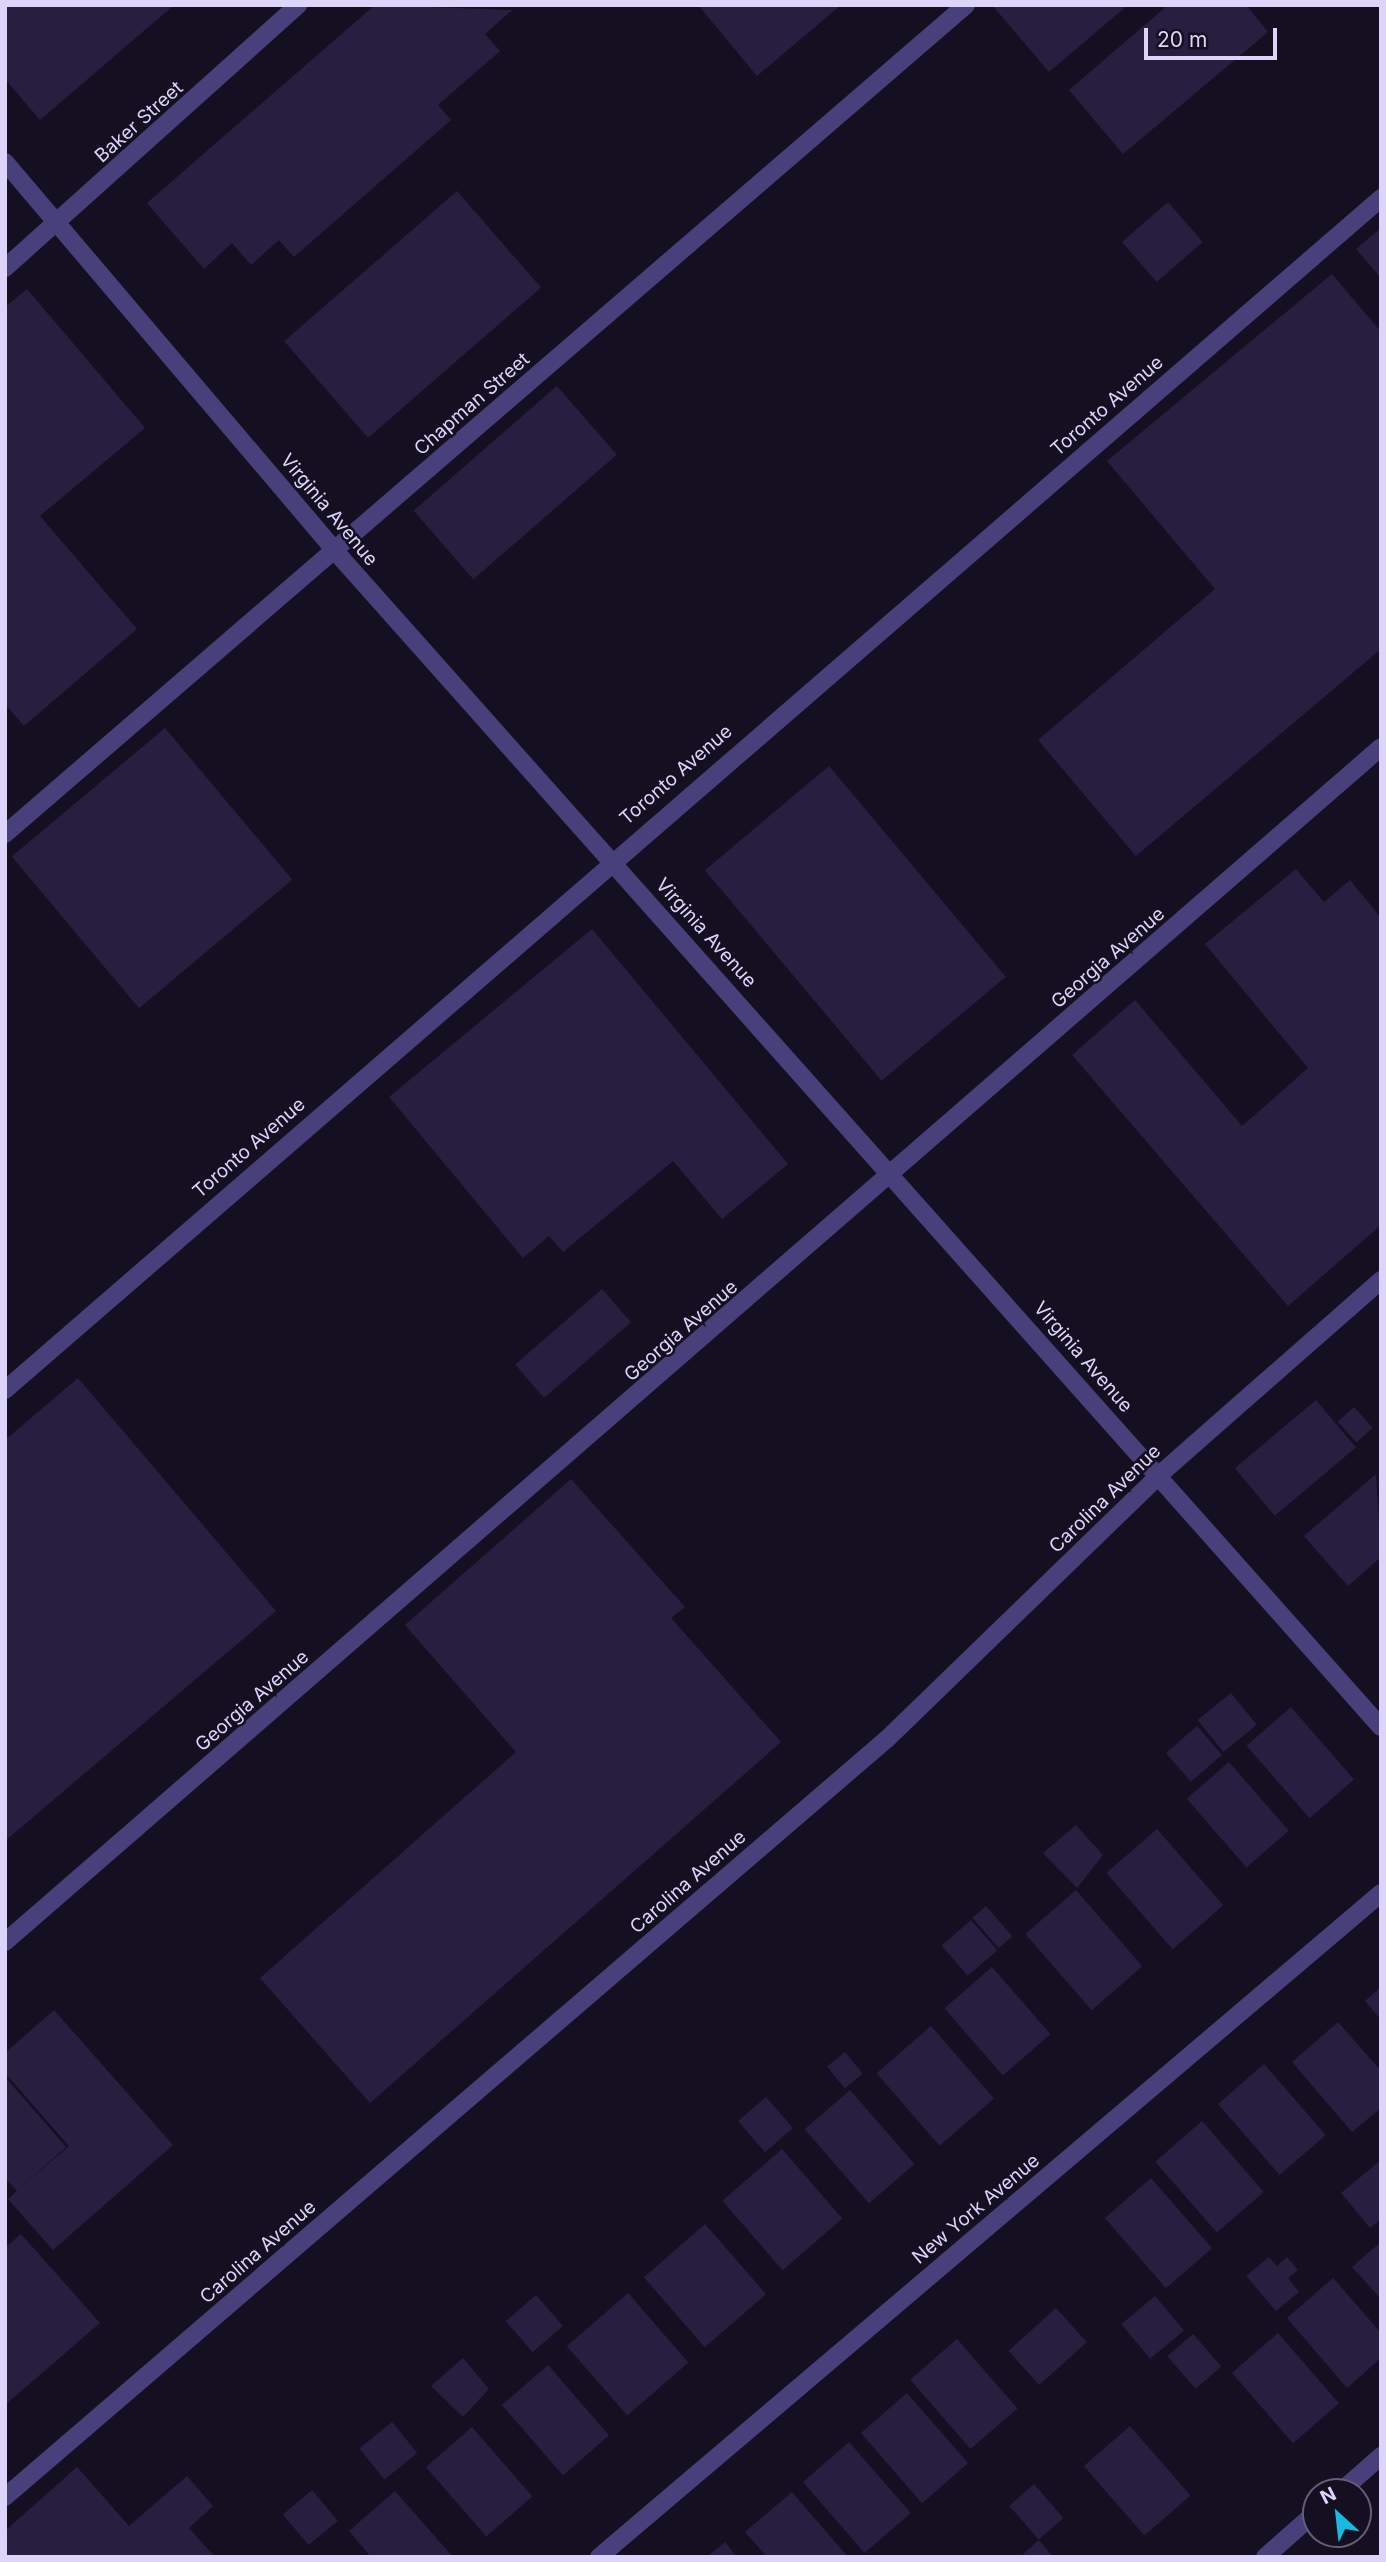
<!DOCTYPE html>
<style>
body{margin:0}
#map{position:relative;width:1386px;height:2562px;overflow:hidden;background:#151021;font-family:Inter,sans-serif}
div>[style]{position:absolute}
[style*='--x']{left:calc(var(--x)*1px);top:calc(var(--y)*1px);width:calc(var(--w)*1px);rotate:calc(var(--a)*1deg)}
.building>*{inset:0;background:#281e40;transform-origin:0 0}
.minor>*{height:18px;margin:-9px;padding:0 9px;transform-origin:9px;border-radius:9px;background:#48407b}
span{translate:-50% -50%;white-space:nowrap;text-align:center;line-height:1.15;-webkit-text-stroke:5px #151021;paint-order:stroke}
.street-label{font-size:19px;color:#ddd4fa}
.frame{position:absolute;inset:0;border:7px solid #ddd4fa;pointer-events:none}
.north{position:absolute;left:1302px;top:2478px;width:70px;height:70px;box-sizing:border-box;background:#151021;border:2px solid #655e78;border-radius:50%;rotate:333deg;font-size:19px;font-weight:700;line-height:28px;text-align:center;color:#ddd4fa}
.north::after{content:'';display:block;margin:auto;width:24px;height:32px;background:#19b9e1;clip-path:polygon(50% 0,100% 100%,50% 72%,0 100%)}
.scale{position:absolute;left:1144px;top:28px;width:133px;height:32px;box-sizing:border-box;border:4px solid #ddd4fa;border-top:0;padding-left:9px;font-size:21px;line-height:24px;white-space:nowrap;color:#ddd4fa;-webkit-text-stroke:5px #151021;paint-order:stroke}
</style>
<div id="map">
<div class="building">
<i style="clip-path:polygon(5px 5px,174px 5px,40px 120px,5px 79px)"></i>
<i style="clip-path:polygon(375px 5px,512px 10px,485px 34px,500px 51px,438px 105px,451px 120px,294px 257px,279px 240px,251px 265px,232px 243px,204px 269px,147px 203px)"></i>
<i style="clip-path:polygon(698px 5px,841px 5px,757px 76px)"></i>
<i style="clip-path:polygon(992px 5px,1128px 5px,1049px 72px)"></i>
<i style="clip-path:polygon(1168px 5px,1246px 5px,1268px 32px,1123px 154px,1069px 90px)"></i>
<i style="left:457px;top:191px;width:128px;height:229px;rotate:49deg"></i>
<i style="left:1168px;top:202px;width:53px;height:61px;rotate:49deg"></i>
<i style="clip-path:polygon(1381px 228px,1381px 278px,1356px 249px)"></i>
<i style="clip-path:polygon(1332px 274px,1381px 332px,1381px 649px,1136px 856px,1038px 740px,1215px 589px,1107px 461px)"></i>
<i style="clip-path:polygon(27px 289px,145px 428px,40px 516px,137px 629px,24px 726px,5px 704px,5px 307px)"></i>
<i style="left:557px;top:386px;width:91px;height:190px;rotate:49deg"></i>
<i style="left:165px;top:728px;width:198px;height:200px;rotate:50deg"></i>
<i style="left:829px;top:766px;width:275px;height:162px;rotate:50deg"></i>
<i style="clip-path:polygon(1296px 869px,1324px 902px,1350px 880px,1381px 918px,1381px 1225px,1288px 1306px,1072px 1055px,1135px 1000px,1242px 1126px,1308px 1068px,1205px 944px)"></i>
<i style="clip-path:polygon(592px 929px,788px 1164px,722px 1219px,673px 1161px,563px 1252px,549px 1236px,523px 1258px,389px 1097px)"></i>
<i style="left:602px;top:1289px;width:44px;height:115px;rotate:49deg"></i>
<i style="clip-path:polygon(78px 1378px,276px 1611px,5px 1841px,5px 1440px)"></i>
<i style="left:1316px;top:1400px;width:62px;height:106px;rotate:50deg"></i>
<i style="left:1354px;top:1407px;width:28px;height:22px;rotate:48deg"></i>
<i style="clip-path:polygon(1376px 1474px,1381px 1557px,1348px 1586px,1304px 1536px)"></i>
<i style="clip-path:polygon(571px 1479px,685px 1607px,671px 1618px,781px 1742px,370px 2103px,260px 1978px,516px 1752px,405px 1625px)"></i>
<i style="left:1231px;top:1693px;width:41px;height:43px;rotate:51deg"></i>
<i style="left:1291px;top:1707px;width:96px;height:59px;rotate:49deg"></i>
<i style="left:1197px;top:1726px;width:38px;height:41px;rotate:49deg"></i>
<i style="left:1229px;top:1762px;width:91px;height:56px;rotate:49deg"></i>
<i style="clip-path:polygon(1076px 1825px,1103px 1855px,1077px 1888px,1043px 1853px)"></i>
<i style="left:1157px;top:1829px;width:101px;height:67px;rotate:49deg"></i>
<i style="left:1076px;top:1890px;width:101px;height:67px;rotate:49deg"></i>
<i style="left:986px;top:1906px;width:40px;height:18px;rotate:49deg"></i>
<i style="left:971px;top:1920px;width:40px;height:39px;rotate:49deg"></i>
<i style="left:992px;top:1967px;width:89px;height:63px;rotate:49deg"></i>
<i style="clip-path:polygon(1381px 1987px,1381px 2020px,1365px 2001px)"></i>
<i style="clip-path:polygon(54px 2010px,173px 2145px,53px 2250px,8px 2199px,17px 2191px,5px 2178px,5px 2077px,66px 2147px,22px 2186px,69px 2146px,5px 2073px,5px 2053px)"></i>
<i style="clip-path:polygon(1338px 2022px,1381px 2071px,1381px 2108px,1352px 2132px,1292px 2062px)"></i>
<i style="left:931px;top:2026px;width:96px;height:72px;rotate:49deg"></i>
<i style="left:845px;top:2052px;width:28px;height:23px;rotate:51deg"></i>
<i style="left:1264px;top:2064px;width:94px;height:61px;rotate:49deg"></i>
<i style="left:850px;top:2090px;width:98px;height:60px;rotate:49deg"></i>
<i style="left:766px;top:2097px;width:41px;height:37px;rotate:49deg"></i>
<i style="left:1202px;top:2121px;width:94px;height:62px;rotate:49deg"></i>
<i style="left:782px;top:2149px;width:92px;height:79px;rotate:49deg"></i>
<i style="clip-path:polygon(1381px 2160px,1381px 2219px,1370px 2228px,1341px 2193px)"></i>
<i style="left:1151px;top:2178px;width:93px;height:61px;rotate:49deg"></i>
<i style="left:705px;top:2224px;width:93px;height:81px;rotate:49deg"></i>
<i style="clip-path:polygon(21px 2234px,100px 2323px,5px 2405px,5px 2248px)"></i>
<i style="clip-path:polygon(1381px 2242px,1381px 2299px,1352px 2267px)"></i>
<i style="clip-path:polygon(1269px 2257px,1277px 2266px,1287px 2257px,1298px 2270px,1288px 2278px,1299px 2292px,1276px 2311px,1246px 2276px)"></i>
<i style="clip-path:polygon(1333px 2278px,1381px 2333px,1381px 2358px,1347px 2388px,1287px 2318px)"></i>
<i style="left:628px;top:2293px;width:92px;height:81px;rotate:49deg"></i>
<i style="left:536px;top:2295px;width:41px;height:40px;rotate:49deg"></i>
<i style="left:1155px;top:2296px;width:45px;height:44px;rotate:50deg"></i>
<i style="left:1056px;top:2308px;width:46px;height:64px;rotate:48deg"></i>
<i style="left:1278px;top:2333px;width:93px;height:61px;rotate:49deg"></i>
<i style="left:1193px;top:2334px;width:43px;height:34px;rotate:49deg"></i>
<i style="left:957px;top:2339px;width:92px;height:62px;rotate:49deg"></i>
<i style="clip-path:polygon(463px 2358px,489px 2389px,463px 2417px,431px 2386px)"></i>
<i style="left:548px;top:2365px;width:93px;height:61px;rotate:49deg"></i>
<i style="left:907px;top:2393px;width:93px;height:61px;rotate:49deg"></i>
<i style="left:392px;top:2422px;width:40px;height:42px;rotate:51deg"></i>
<i style="left:1130px;top:2426px;width:92px;height:61px;rotate:49deg"></i>
<i style="left:472px;top:2427px;width:92px;height:61px;rotate:49deg"></i>
<i style="left:849px;top:2442px;width:94px;height:61px;rotate:49deg"></i>
<i style="clip-path:polygon(77px 2467px,129px 2526px,187px 2476px,213px 2506px,189px 2528px,215px 2557px,5px 2557px,5px 2531px)"></i>
<i style="left:1034px;top:2484px;width:45px;height:33px;rotate:49deg"></i>
<i style="left:312px;top:2490px;width:40px;height:38px;rotate:50deg"></i>
<i style="clip-path:polygon(395px 2491px,453px 2557px,371px 2557px,349px 2531px)"></i>
<i style="clip-path:polygon(792px 2492px,848px 2557px,767px 2557px,745px 2532px)"></i>
<i style="clip-path:polygon(1039px 2540px,1053px 2557px,1020px 2557px)"></i>
<i style="clip-path:polygon(725px 2542px,737px 2557px,707px 2557px)"></i>
</div>
<div class="minor">
<i style="--x:5;--y:162;--w:522;--a:49.66"></i>
<i style="--x:343;--y:560;--w:1562;--a:48.35"></i>
<i style="--x:5;--y:268;--w:394;--a:-41.9"></i>
<i style="--x:5;--y:834;--w:1269;--a:-40.78"></i>
<i style="--x:5;--y:1390;--w:1821;--a:-40.9"></i>
<i style="--x:5;--y:1942;--w:1822;--a:-40.97"></i>
<i style="--x:1340;--y:2492;--w:55;--a:-41.3"></i>
<i style="--x:5;--y:2497;--w:1163;--a:-40.68"></i>
<i style="--x:887;--y:1739;--w:378;--a:-44.1"></i>
<i style="--x:1158;--y:1476;--w:297;--a:-41.3"></i>
<i style="--x:599;--y:2557;--w:1026;--a:-40.33"></i>
<i style="--x:1265;--y:2557;--w:68;--a:-41.4"></i>
</div>
<div class="street-label">
<span style="left:139px;top:122px;rotate:-42deg">Baker Street</span>
<span style="left:472px;top:404px;rotate:-41deg">Chapman Street</span>
<span style="left:1107px;top:406px;rotate:-41deg">Toronto Avenue</span>
<span style="left:329px;top:510px;rotate:50deg">Virginia Avenue</span>
<span style="left:676px;top:775px;rotate:-41deg">Toronto Avenue</span>
<span style="left:706px;top:933px;rotate:48deg">Virginia Avenue</span>
<span style="left:1108px;top:958px;rotate:-41deg">Georgia Avenue</span>
<span style="left:249px;top:1148px;rotate:-41deg">Toronto Avenue</span>
<span style="left:681px;top:1331px;rotate:-41deg">Georgia Avenue</span>
<span style="left:1083px;top:1357px;rotate:49deg">Virginia Avenue</span>
<span style="left:1105px;top:1499px;rotate:-44deg">Carolina Avenue</span>
<span style="left:252px;top:1701px;rotate:-41deg">Georgia Avenue</span>
<span style="left:688px;top:1882px;rotate:-41deg">Carolina Avenue</span>
<span style="left:976px;top:2209px;rotate:-40deg">New York Avenue</span>
<span style="left:258px;top:2252px;rotate:-41deg">Carolina Avenue</span>
</div>
<div class="frame"></div>
<div class="north">N</div>
<div class="scale">20 m</div>
</div>
